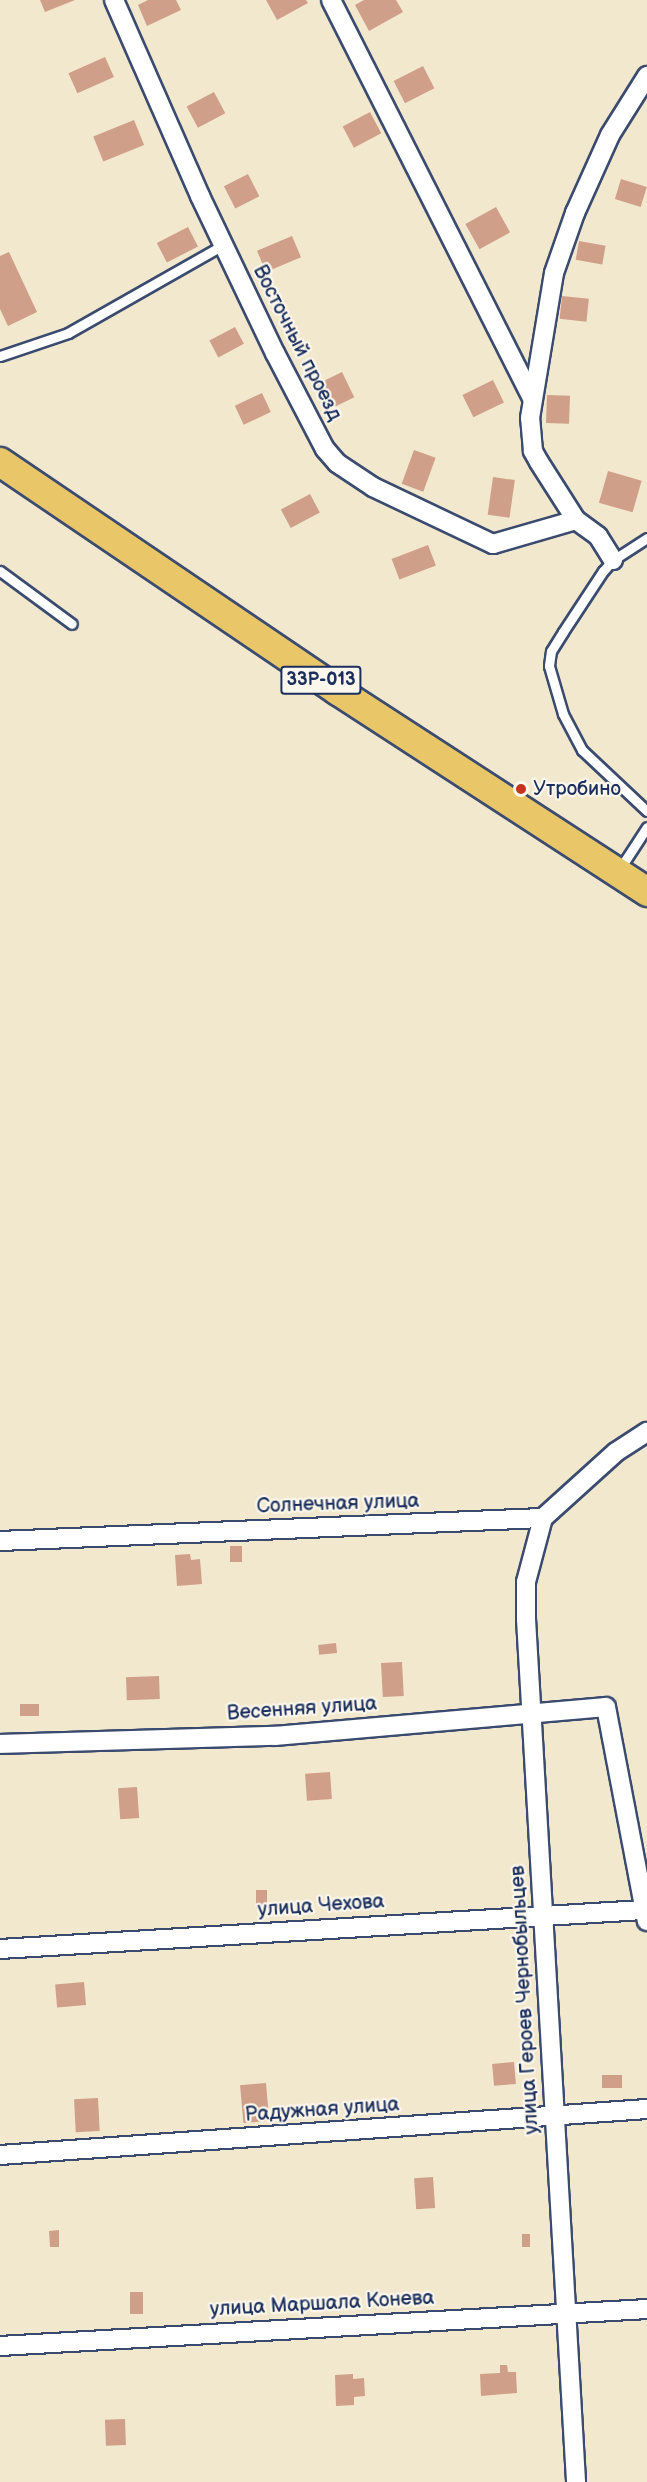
<!DOCTYPE html>
<meta charset="utf-8">
<style>
body{margin:0}
#map{position:relative;width:647px;height:2482px;overflow:hidden;background:#f2e8ce;font-family:"Balsamiq Sans",sans-serif}
div>[style]{position:absolute}
[style*='--x']{left:calc(var(--x)*1px);top:calc(var(--y)*1px);width:calc(var(--w)*1px);rotate:calc(var(--a)*1deg)}
.building>*{inset:0;background:#cf9f8a;transform-origin:0 0}
.roads{filter:drop-shadow(2px 0 #3b4b6f) drop-shadow(-2px 0 #3b4b6f) drop-shadow(0 2px #3b4b6f) drop-shadow(0 -2px #3b4b6f)}
.service>*{height:9px;margin:-4.5px;padding:0 4.5px;transform-origin:4.5px;border-radius:4.5px;background:#fff}
.minor>*{height:18px;margin:-9px;padding:0 9px;transform-origin:9px;border-radius:9px;background:#fff}
.primary>*{height:28px;margin:-14px;padding:0 14px;transform-origin:14px;border-radius:14px;background:#e9c769}
.dots>*{width:16px;height:16px;translate:-50% -50%;box-sizing:border-box;border:3px solid #fbf7ec;border-radius:50%}
span{translate:-50% -50%;white-space:nowrap;text-align:center;line-height:1.15;-webkit-text-stroke:4.5px #fbf7ec;paint-order:stroke}
.shield-label span{padding:2px 4px;background:#fbf7ec;border:2px solid;border-radius:4px;-webkit-text-stroke-width:0}
.shield-label{font-size:18px;color:#1b2f5e;font-weight:700}
.street-label{font-size:20px;color:#1b2f5e}
.poi-label{font-size:20px;color:#1b2f5e}
.left{translate:0 -50%;text-align:left}
</style>
<div id="map">
<div class="building">
<i style="clip-path:polygon(40px 0,75px 0,45px 12px)"></i>
<i style="clip-path:polygon(148px 0,176px 0,181px 10px,147px 26px,138px 5px)"></i>
<i style="clip-path:polygon(266px 0,306px 0,308px 3px,277px 20px)"></i>
<i style="clip-path:polygon(364px 0,396px 0,403px 12px,369px 31px,355px 5px)"></i>
<i style="left:105px;top:57px;width:22px;height:40px;rotate:66deg"></i>
<i style="left:423px;top:66px;width:25px;height:33px;rotate:63deg"></i>
<i style="left:214px;top:92px;width:24px;height:31px;rotate:62deg"></i>
<i style="left:370px;top:112px;width:24px;height:31px;rotate:62deg"></i>
<i style="left:134px;top:120px;width:27px;height:44px;rotate:68deg"></i>
<i style="left:248px;top:174px;width:25px;height:27px;rotate:63deg"></i>
<i style="left:621px;top:179px;width:27px;height:21px;rotate:17deg"></i>
<i style="left:496px;top:207px;width:29px;height:35px;rotate:61deg"></i>
<i style="left:188px;top:227px;width:22px;height:35px;rotate:63deg"></i>
<i style="left:292px;top:236px;width:23px;height:38px;rotate:67deg"></i>
<i style="left:579px;top:241px;width:27px;height:19px;rotate:10deg"></i>
<i style="clip-path:polygon(9px 252px,37px 312px,8px 326px,0 309px,0 256px)"></i>
<i style="left:562px;top:296px;width:27px;height:23px;rotate:6deg"></i>
<i style="left:235px;top:327px;width:19px;height:29px;rotate:62deg"></i>
<i style="left:342px;top:372px;width:28px;height:32px;rotate:64deg"></i>
<i style="left:493px;top:380px;width:25px;height:34px;rotate:64deg"></i>
<i style="left:262px;top:393px;width:21px;height:30px;rotate:65deg"></i>
<i style="left:547px;top:395px;width:23px;height:28px;rotate:2deg"></i>
<i style="left:414px;top:450px;width:23px;height:36px;rotate:20deg"></i>
<i style="left:608px;top:471px;width:35px;height:33px;rotate:16deg"></i>
<i style="left:493px;top:477px;width:22px;height:38px;rotate:8deg"></i>
<i style="left:310px;top:494px;width:21px;height:33px;rotate:62deg"></i>
<i style="left:428px;top:545px;width:22px;height:39px;rotate:69deg"></i>
<i style="left:230px;top:1546px;width:12px;height:16px"></i>
<i style="clip-path:polygon(190px 1554px,191px 1560px,200px 1559px,202px 1584px,177px 1586px,175px 1555px)"></i>
<i style="left:336px;top:1643px;width:10px;height:18px;rotate:84deg"></i>
<i style="left:402px;top:1662px;width:34px;height:21px;rotate:87deg"></i>
<i style="left:159px;top:1676px;width:23px;height:33px;rotate:88deg"></i>
<i style="left:39px;top:1704px;width:12px;height:19px;rotate:90deg"></i>
<i style="left:330px;top:1772px;width:27px;height:25px;rotate:86deg"></i>
<i style="left:137px;top:1787px;width:31px;height:19px;rotate:86deg"></i>
<i style="left:256px;top:1890px;width:11px;height:19px"></i>
<i style="left:84px;top:1982px;width:23px;height:29px;rotate:85deg"></i>
<i style="left:514px;top:2062px;width:22px;height:22px;rotate:85deg"></i>
<i style="left:622px;top:2075px;width:13px;height:20px;rotate:90deg"></i>
<i style="left:266px;top:2083px;width:38px;height:26px;rotate:85deg"></i>
<i style="left:98px;top:2098px;width:33px;height:24px;rotate:87deg"></i>
<i style="left:433px;top:2177px;width:31px;height:19px;rotate:86deg"></i>
<i style="clip-path:polygon(59px 2230px,59px 2247px,50px 2247px,49px 2231px)"></i>
<i style="left:522px;top:2234px;width:8px;height:13px"></i>
<i style="left:130px;top:2292px;width:13px;height:22px"></i>
<i style="clip-path:polygon(500px 2365px,507px 2365px,508px 2372px,516px 2372px,517px 2393px,481px 2396px,480px 2374px,500px 2373px)"></i>
<i style="clip-path:polygon(353px 2374px,353px 2379px,364px 2378px,365px 2396px,354px 2397px,354px 2405px,336px 2406px,335px 2375px)"></i>
<i style="left:125px;top:2419px;width:26px;height:20px;rotate:88deg"></i>
</div>
<div class="roads">
<div class="service">
<i style="--x:0;--y:356;--w:72;--a:-18.7"></i>
<i style="--x:68;--y:333;--w:178;--a:-29.6"></i>
<i style="--x:647;--y:538;--w:40;--a:147.1"></i>
<i style="--x:613;--y:560;--w:15;--a:132"></i>
<i style="--x:603;--y:571;--w:73;--a:123.3"></i>
<i style="--x:563;--y:632;--w:22;--a:122"></i>
<i style="--x:551;--y:651;--w:15;--a:98"></i>
<i style="--x:549;--y:666;--w:50;--a:73.7"></i>
<i style="--x:563;--y:714;--w:41;--a:62.2"></i>
<i style="--x:582;--y:750;--w:89;--a:43.2"></i>
<i style="--x:0;--y:571;--w:89;--a:36.4"></i>
<i style="--x:619;--y:870;--w:51;--a:-56.9"></i>
</div>
<div class="minor">
<i style="--x:114;--y:0;--w:214;--a:66.3"></i>
<i style="--x:200;--y:196;--w:174;--a:64.5"></i>
<i style="--x:275;--y:353;--w:108;--a:62.5"></i>
<i style="--x:325;--y:449;--w:18;--a:49"></i>
<i style="--x:337;--y:463;--w:43;--a:33.7"></i>
<i style="--x:373;--y:487;--w:133;--a:25.4"></i>
<i style="--x:493;--y:544;--w:86;--a:-16.1"></i>
<i style="--x:331;--y:0;--w:446;--a:63.2"></i>
<i style="--x:613;--y:560;--w:28;--a:-122"></i>
<i style="--x:598;--y:536;--w:27;--a:-144"></i>
<i style="--x:576;--y:520;--w:69;--a:-122.5"></i>
<i style="--x:539;--y:462;--w:13;--a:-119"></i>
<i style="--x:533;--y:451;--w:33;--a:-95"></i>
<i style="--x:530;--y:418;--w:147;--a:-80.6"></i>
<i style="--x:554;--y:273;--w:64;--a:-70.7"></i>
<i style="--x:575;--y:213;--w:85;--a:-65.8"></i>
<i style="--x:610;--y:135;--w:70;--a:-57.9"></i>
<i style="--x:543;--y:1518;--w:66;--a:104.9"></i>
<i style="--x:526;--y:1582;--w:37;--a:90"></i>
<i style="--x:526;--y:1619;--w:864;--a:86.68"></i>
<i style="--x:0;--y:1541;--w:543;--a:-2.43"></i>
<i style="--x:543;--y:1518;--w:98;--a:-42.1"></i>
<i style="--x:616;--y:1452;--w:37;--a:-33"></i>
<i style="--x:0;--y:1744;--w:275;--a:-1.7"></i>
<i style="--x:275;--y:1736;--w:332;--a:-5"></i>
<i style="--x:606;--y:1707;--w:218;--a:79.2"></i>
<i style="--x:0;--y:1949;--w:645;--a:-3.47"></i>
<i style="--x:0;--y:2155;--w:649;--a:-4.07"></i>
<i style="--x:0;--y:2346;--w:648;--a:-3.27"></i>
</div>
<div class="primary">
<i style="--x:0;--y:462;--w:408;--a:34.1"></i>
<i style="--x:338;--y:691;--w:369;--a:33"></i>
</div>
</div>
<div class="dots">
<i style="left:521px;top:789px;background:#c8321e"></i>
</div>
<div class="shield-label">
<span style="left:321px;top:680px">33Р-013</span>
</div>
<div class="street-label">
<span style="left:297px;top:343px;rotate:63deg">Восточный проезд</span>
<span style="left:338px;top:1504px;rotate:-2deg">Солнечная улица</span>
<span style="left:302px;top:1709px;rotate:-4deg">Весенняя улица</span>
<span style="left:321px;top:1906px;rotate:-4deg">улица Чехова</span>
<span style="left:525px;top:2000px;rotate:-93deg">улица Героев Чернобыльцев</span>
<span style="left:322px;top:2110px;rotate:-4deg">Радужная улица</span>
<span style="left:322px;top:2304px;rotate:-3deg">улица Маршала Конева</span>
</div>
<div class="poi-label">
<span class="left" style="left:533px;top:789px">Утробино</span>
</div>
</div>
